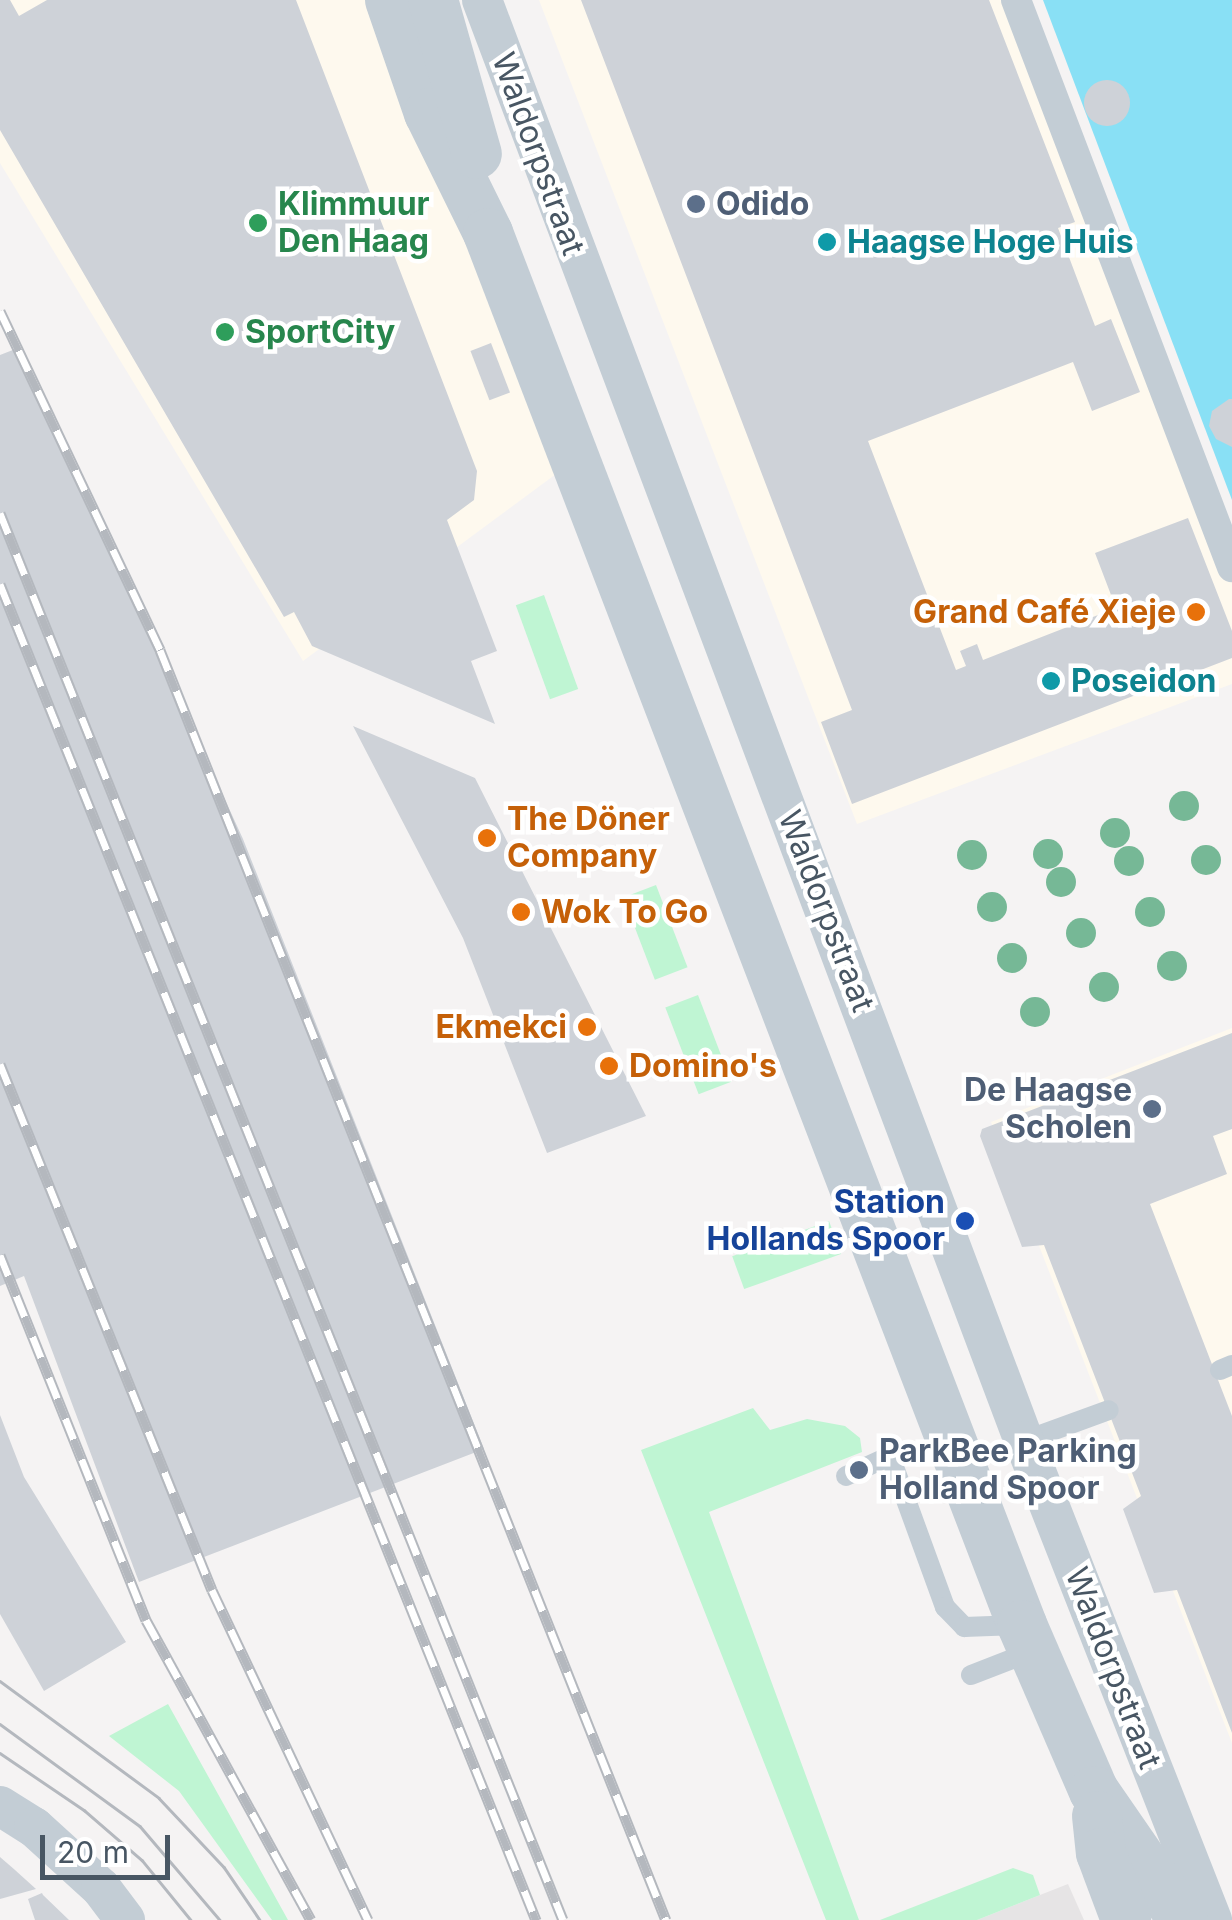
<!DOCTYPE html>
<meta charset="utf-8">
<style>
body{margin:0}
#map{position:relative;width:1232px;height:1920px;overflow:hidden;background:#f5f3f3;font-family:Inter,sans-serif}
div>[style]{position:absolute}
[style*='--x']{left:calc(var(--x)*1px);top:calc(var(--y)*1px);width:calc(var(--w)*1px);rotate:calc(var(--a)*1deg)}
.commercial>*{inset:0;background:#fef9ee}
.education>*{inset:0;background:#e6e4e5}
.green>*{inset:0;background:#bff5d3;transform-origin:0 0}
.water>*{inset:0;background:#89e0f5}
.building>*{inset:0;background:#ced2d8;transform-origin:0 0}
.round{border-radius:50%}
.service>*{height:20px;margin:-10px;padding:0 10px;transform-origin:10px;border-radius:10px;background:#c3cdd5}
.pedestrian>*{height:30px;margin:-15px;padding:0 15px;transform-origin:15px;border-radius:15px;background:#c3cdd5}
.minor>*{height:40px;margin:-20px;padding:0 20px;transform-origin:20px;border-radius:20px;background:#c3cdd5}
.tertiary>*{height:50px;margin:-25px;padding:0 25px;transform-origin:25px;border-radius:25px;background:#c3cdd5}
.tram>*{height:2.5px;margin:-1.25px;padding:0 1.25px;transform-origin:1.25px;border-radius:1.25px;background:#b4b8be}
.rail>*{height:11px;margin-top:-5.5px;transform-origin:0;background:repeating-linear-gradient(90deg,#fff 0 22px,#b4b8be 0 44px);box-sizing:border-box;border-block:2px solid #b4b8be}
.trees>*{width:30px;height:30px;margin:-15px;border-radius:50%;background:#76b896}
.dots>*{width:28px;height:28px;translate:-50% -50%;box-sizing:border-box;border:5px solid #fff;border-radius:50%}
span{translate:-50% -50%;white-space:nowrap;text-align:center;line-height:1.15;-webkit-text-stroke:9px #fff;paint-order:stroke}
.street-label{font-size:32px;color:#485663}
.service-label{font-size:32px;color:#4e5e75;font-weight:700}
.left{translate:0 -50%;text-align:left}
.right{translate:-100% -50%;text-align:right}
.leisure-label{font-size:32px;color:#27864d;font-weight:700}
.culture-label{font-size:32px;color:#0d838f;font-weight:700}
.food-label{font-size:32px;color:#c56008;font-weight:700}
.transit-label{font-size:32px;color:#164399;font-weight:700}
.scale{position:absolute;left:40px;top:1835px;width:130px;height:45px;box-sizing:border-box;border:5px solid #485663;border-top:0;padding-left:12px;font-size:30px;line-height:35px;white-space:nowrap;color:#485663;-webkit-text-stroke:8px #fff;paint-order:stroke}
</style>
<div id="map">
<div class="commercial">
<i style="clip-path:polygon(0 0,379px 0,556px 474px,303px 661px,0 163px)"></i>
<i style="clip-path:polygon(539px 0,1016px 0,1232px 567px,1232px 684px,857px 824px)"></i>
<i style="clip-path:polygon(1232px 1028px,1232px 1743px,991px 1122px)"></i>
</div>
<div class="education">
<i style="clip-path:polygon(1068px 1884px,1084px 1920px,977px 1920px,1040px 1895px)"></i>
</div>
<div class="green">
<i style="left:544px;top:595px;width:100px;height:30px;rotate:70deg"></i>
<i style="left:656px;top:885px;width:88px;height:35px;rotate:69deg"></i>
<i style="left:698px;top:995px;width:93px;height:35px;rotate:69deg"></i>
<i style="left:829px;top:1221px;width:35px;height:103px;rotate:70deg"></i>
<i style="clip-path:polygon(753px 1408px,770px 1430px,807px 1419px,845px 1426px,860px 1438px,862px 1452px,709px 1512px,859px 1920px,826px 1920px,641px 1450px)"></i>
<i style="clip-path:polygon(168px 1704px,288px 1920px,272px 1920px,179px 1791px,109px 1736px)"></i>
<i style="clip-path:polygon(1013px 1868px,1033px 1875px,1040px 1895px,977px 1920px,880px 1920px)"></i>
</div>
<div class="water">
<i style="clip-path:polygon(1043px 0,1232px 0,1232px 500px)"></i>
</div>
<div class="building">
<i style="clip-path:polygon(0 0,10px 0,19px 16px,47px 0,296px 0,477px 471px,474px 500px,447px 520px,497px 651px,471px 661px,495px 724px,312px 646px,294px 612px,284px 617px,0 130px)"></i>
<i style="clip-path:polygon(581px 0,989px 0,1075px 222px,1058px 228px,1095px 326px,1111px 319px,1140px 392px,1092px 411px,1073px 362px,868px 441px,956px 670px,966px 666px,960px 651px,977px 644px,983px 660px,1116px 608px,1095px 553px,1188px 518px,1232px 631px,1232px 658px,852px 804px,821px 722px,852px 710px)"></i>
<i class="round" style="left:1084px;top:80px;width:46px;height:46px"></i>
<i style="left:491px;top:343px;width:53px;height:22px;rotate:69deg"></i>
<i style="clip-path:polygon(18px 348px,243px 839px,484px 1449px,139px 1582px,24px 1276px,0 1286px,0 355px)"></i>
<i style="clip-path:polygon(1229px 399px,1232px 399px,1232px 447px,1216px 439px,1209px 426px,1212px 411px)"></i>
<i style="clip-path:polygon(353px 726px,475px 778px,646px 1116px,547px 1153px,463px 938px)"></i>
<i style="clip-path:polygon(1232px 1033px,1232px 1129px,1213px 1136px,1227px 1174px,1150px 1204px,1232px 1416px,1232px 1733px,1177px 1590px,1154px 1593px,1123px 1509px,1141px 1496px,1044px 1245px,1022px 1247px,980px 1136px,982px 1129px)"></i>
<i style="clip-path:polygon(0 1415px,24px 1477px,126px 1642px,44px 1691px,0 1614px)"></i>
<i style="clip-path:polygon(0 1857px,15px 1870px,36px 1889px,0 1899px)"></i>
<i style="clip-path:polygon(42px 1893px,43px 1895px,69px 1920px,35px 1920px,28px 1899px)"></i>
</div>
<div class="service">
<i style="--x:1220;--y:1370;--w:13;--a:-23"></i>
<i style="--x:1024;--y:1441;--w:90;--a:-20"></i>
<i style="--x:846;--y:1476;--w:48;--a:-24.4"></i>
<i style="--x:890;--y:1456;--w:161;--a:70"></i>
<i style="--x:945;--y:1607;--w:28;--a:46"></i>
<i style="--x:964;--y:1627;--w:56;--a:-2"></i>
<i style="--x:971;--y:1675;--w:66;--a:-21.2"></i>
</div>
<div class="pedestrian">
<i style="--x:1016;--y:0;--w:607;--a:69.15"></i>
</div>
<div class="minor">
<i style="--x:482;--y:0;--w:1540;--a:69.39"></i>
<i style="--x:1024;--y:1441;--w:515;--a:68.57"></i>
<i style="--x:0;--y:1806;--w:40;--a:32"></i>
<i style="--x:34;--y:1827;--w:91;--a:42.3"></i>
<i style="--x:101;--y:1888;--w:40;--a:53"></i>
</div>
<div class="tertiary">
<i style="--x:390;--y:0;--w:120;--a:71"></i>
<i style="--x:429;--y:113;--w:134;--a:63.8"></i>
<i style="--x:488;--y:233;--w:1491;--a:69.01"></i>
<i style="--x:1022;--y:1625;--w:181;--a:66.6"></i>
<i style="--x:1094;--y:1791;--w:157;--a:55.4"></i>
<i style="--x:433;--y:0;--w:160;--a:74.1"></i>
<i style="--x:1097;--y:1816;--w:37;--a:84"></i>
<i style="--x:1101;--y:1853;--w:72;--a:69.5"></i>
</div>
<div class="tram">
<i style="--x:0;--y:1681;--w:197;--a:36.3"></i>
<i style="--x:159;--y:1798;--w:95;--a:46.7"></i>
<i style="--x:224;--y:1867;--w:64;--a:55.8"></i>
<i style="--x:0;--y:1724;--w:173;--a:36.1"></i>
<i style="--x:140;--y:1826;--w:123;--a:49.6"></i>
<i style="--x:0;--y:1753;--w:102;--a:34.2"></i>
<i style="--x:84;--y:1810;--w:77;--a:40.8"></i>
<i style="--x:142;--y:1860;--w:77;--a:50.8"></i>
</div>
<div class="rail">
<i style="--x:0;--y:311;--w:375;--a:64.7"></i>
<i style="--x:160;--y:650;--w:1367;--a:68.28"></i>
<i style="--x:0;--y:513;--w:1515;--a:68.19"></i>
<i style="--x:0;--y:584;--w:1440;--a:68.14"></i>
<i style="--x:0;--y:1064;--w:567;--a:68.05"></i>
<i style="--x:212;--y:1590;--w:365;--a:64.7"></i>
<i style="--x:0;--y:1255;--w:393;--a:68.2"></i>
<i style="--x:146;--y:1620;--w:342;--a:61.2"></i>
</div>
<div class="trees">
<i style="left:1184px;top:806px"></i>
<i style="left:1115px;top:833px"></i>
<i style="left:1048px;top:854px"></i>
<i style="left:972px;top:855px"></i>
<i style="left:1206px;top:860px"></i>
<i style="left:1129px;top:861px"></i>
<i style="left:1061px;top:882px"></i>
<i style="left:992px;top:907px"></i>
<i style="left:1150px;top:912px"></i>
<i style="left:1081px;top:933px"></i>
<i style="left:1012px;top:958px"></i>
<i style="left:1172px;top:966px"></i>
<i style="left:1104px;top:987px"></i>
<i style="left:1035px;top:1012px"></i>
</div>
<div class="dots">
<i style="left:696px;top:204px;background:#5c6f8a"></i>
<i style="left:258px;top:223px;background:#2e9e5b"></i>
<i style="left:827px;top:242px;background:#0f9aa8"></i>
<i style="left:225px;top:332px;background:#2e9e5b"></i>
<i style="left:1196px;top:612px;background:#e8710a"></i>
<i style="left:1051px;top:681px;background:#0f9aa8"></i>
<i style="left:487px;top:838px;background:#e8710a"></i>
<i style="left:521px;top:912px;background:#e8710a"></i>
<i style="left:587px;top:1027px;background:#e8710a"></i>
<i style="left:609px;top:1066px;background:#e8710a"></i>
<i style="left:1152px;top:1109px;background:#5c6f8a"></i>
<i style="left:965px;top:1221px;background:#1a4fb4"></i>
<i style="left:859px;top:1470px;background:#5c6f8a"></i>
</div>
<div class="street-label">
<span style="left:538px;top:154px;rotate:70deg">Waldorpstraat</span>
<span style="left:826px;top:911px;rotate:69deg">Waldorpstraat</span>
<span style="left:1113px;top:1668px;rotate:69deg">Waldorpstraat</span>
</div>
<div class="service-label">
<span class="left" style="left:716px;top:204px">Odido</span>
<span class="right" style="left:1132px;top:1109px">De Haagse<br>Scholen</span>
<span class="left" style="left:879px;top:1470px">ParkBee Parking<br>Holland Spoor</span>
</div>
<div class="leisure-label">
<span class="left" style="left:278px;top:223px">Klimmuur<br>Den Haag</span>
<span class="left" style="left:245px;top:332px">SportCity</span>
</div>
<div class="culture-label">
<span class="left" style="left:847px;top:242px">Haagse Hoge Huis</span>
<span class="left" style="left:1071px;top:681px">Poseidon</span>
</div>
<div class="food-label">
<span class="right" style="left:1176px;top:612px">Grand Café Xieje</span>
<span class="left" style="left:507px;top:838px">The Döner<br>Company</span>
<span class="left" style="left:541px;top:912px">Wok To Go</span>
<span class="right" style="left:567px;top:1027px">Ekmekci</span>
<span class="left" style="left:629px;top:1066px">Domino's</span>
</div>
<div class="transit-label">
<span class="right" style="left:945px;top:1221px">Station<br>Hollands Spoor</span>
</div>
<div class="scale">20 m</div>
</div>
